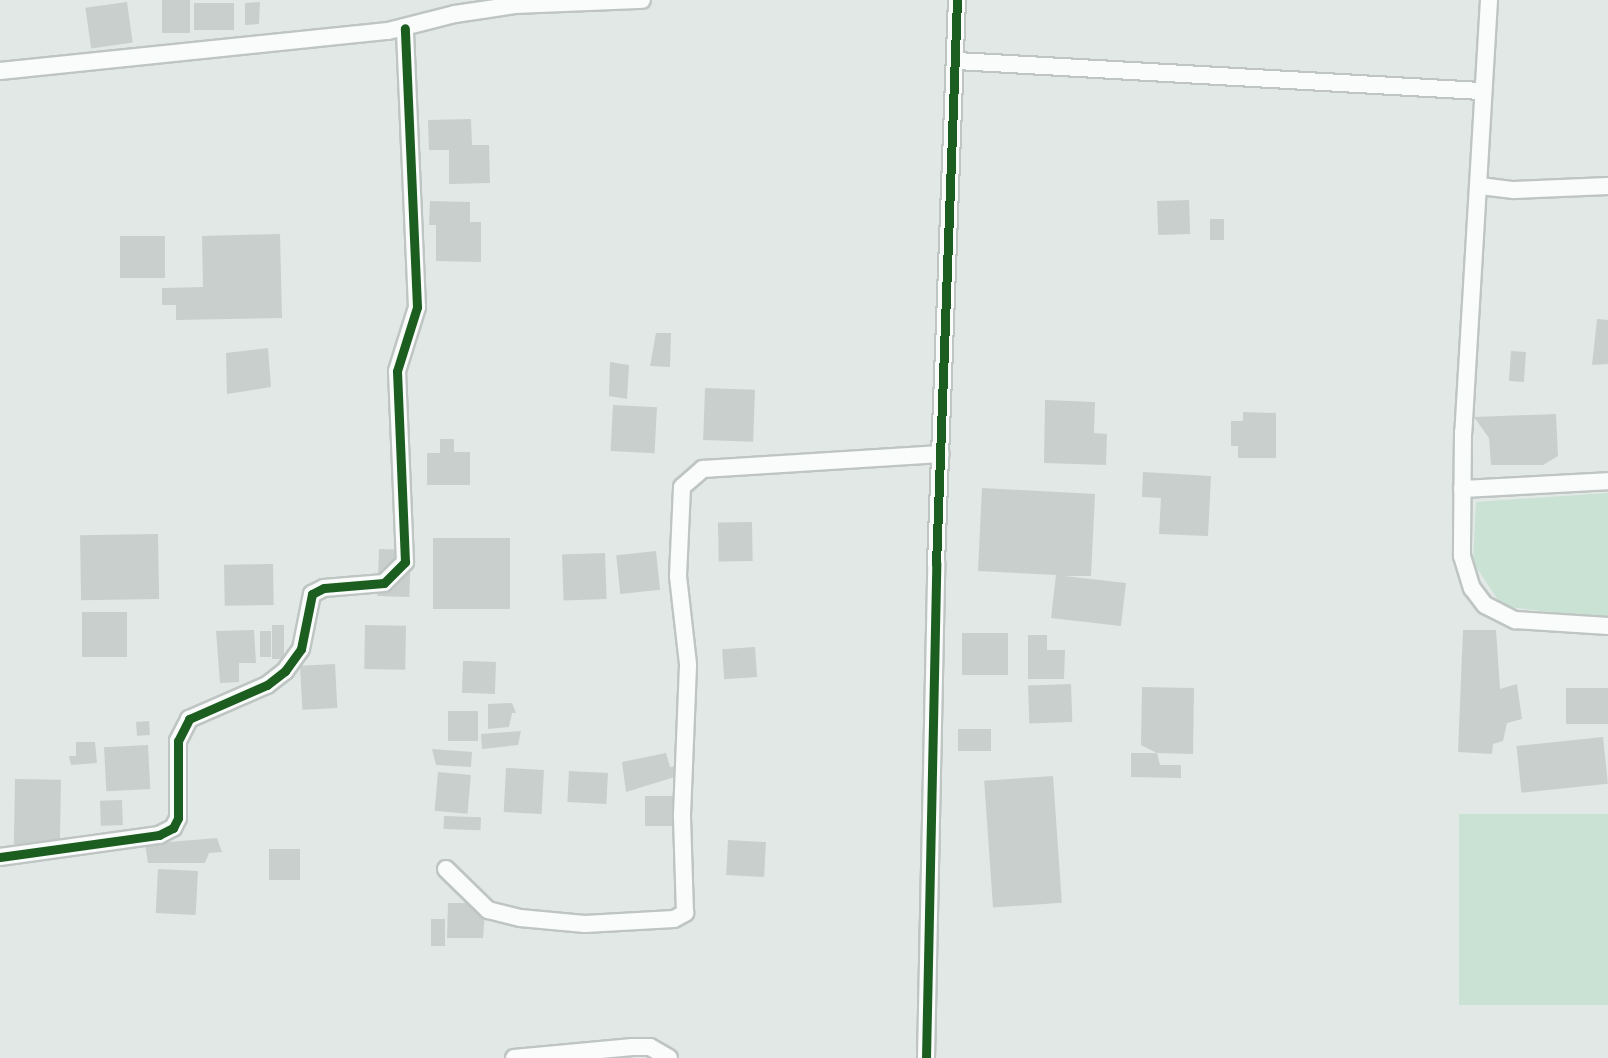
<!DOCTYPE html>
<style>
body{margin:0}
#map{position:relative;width:1608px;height:1058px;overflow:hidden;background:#e1e8e6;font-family:Helvetica,sans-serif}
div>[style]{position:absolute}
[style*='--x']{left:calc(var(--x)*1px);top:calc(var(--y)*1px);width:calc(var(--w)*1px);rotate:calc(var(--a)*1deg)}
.green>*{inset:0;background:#c9e2d3;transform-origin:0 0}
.building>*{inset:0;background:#c9cfcd;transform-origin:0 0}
.roads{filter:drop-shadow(2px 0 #bec5c3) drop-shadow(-2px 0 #bec5c3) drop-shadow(0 2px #bec5c3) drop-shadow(0 -2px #bec5c3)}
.street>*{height:16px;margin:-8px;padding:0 8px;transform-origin:8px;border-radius:8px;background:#fafcfb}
.cycleway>*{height:9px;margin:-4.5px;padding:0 4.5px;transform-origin:4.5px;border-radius:4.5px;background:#1b5e20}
span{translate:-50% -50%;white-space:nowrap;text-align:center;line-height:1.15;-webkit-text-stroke:6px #eff7f4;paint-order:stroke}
</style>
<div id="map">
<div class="green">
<i style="clip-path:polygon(1608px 493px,1608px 619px,1502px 606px,1473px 562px,1476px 502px)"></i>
<i style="left:1608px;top:814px;width:191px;height:149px;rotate:90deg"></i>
</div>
<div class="building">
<i style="left:162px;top:0;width:28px;height:33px"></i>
<i style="left:127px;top:2px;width:41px;height:42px;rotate:82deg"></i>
<i style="clip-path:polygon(260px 2px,259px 24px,245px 25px,245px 3px)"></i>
<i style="left:194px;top:3px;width:40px;height:27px"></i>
<i style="clip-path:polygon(471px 119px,472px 145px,489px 145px,490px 183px,449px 184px,449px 150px,429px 150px,428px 120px)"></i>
<i style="left:1189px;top:200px;width:34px;height:32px;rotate:88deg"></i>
<i style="clip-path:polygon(430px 201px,470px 202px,470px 222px,481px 222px,481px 262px,436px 261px,436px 225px,429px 225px)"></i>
<i style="left:1210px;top:219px;width:14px;height:21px"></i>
<i style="clip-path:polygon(280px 234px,282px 318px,176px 320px,176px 305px,162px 305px,162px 288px,203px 287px,202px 236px)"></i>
<i style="left:120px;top:236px;width:45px;height:42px"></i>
<i style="clip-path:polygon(1597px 319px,1608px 320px,1608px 364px,1592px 365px)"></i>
<i style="clip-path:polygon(656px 333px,671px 333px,670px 367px,650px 366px)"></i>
<i style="clip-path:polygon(268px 348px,271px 387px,227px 394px,226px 353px)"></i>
<i style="left:1511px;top:351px;width:15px;height:30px;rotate:4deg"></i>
<i style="clip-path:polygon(610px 362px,629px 365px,627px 399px,609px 396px)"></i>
<i style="left:705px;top:388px;width:50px;height:52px;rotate:2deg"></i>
<i style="clip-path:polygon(1045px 400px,1095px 402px,1094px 433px,1107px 434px,1106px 465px,1044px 463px)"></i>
<i style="left:613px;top:405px;width:44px;height:46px;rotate:3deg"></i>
<i style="clip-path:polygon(1243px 412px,1276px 413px,1276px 458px,1238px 458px,1238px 446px,1231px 446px,1231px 421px,1243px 421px)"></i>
<i style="clip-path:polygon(1556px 414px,1558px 456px,1543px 465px,1491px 465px,1489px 438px,1474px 417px)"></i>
<i style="clip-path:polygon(440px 439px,454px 439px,454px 452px,470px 452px,470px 485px,427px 485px,427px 453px,440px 453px)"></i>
<i style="clip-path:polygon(1143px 472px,1211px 476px,1208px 536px,1159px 534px,1161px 498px,1142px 497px)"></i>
<i style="clip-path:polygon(982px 488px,1095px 494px,1091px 576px,1064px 576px,1126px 583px,1121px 626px,1051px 618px,1056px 575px,978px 571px)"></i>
<i style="left:752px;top:522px;width:39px;height:34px;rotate:89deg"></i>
<i style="left:158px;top:534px;width:65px;height:78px;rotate:89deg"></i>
<i style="left:433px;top:538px;width:77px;height:71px"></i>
<i style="left:379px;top:549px;width:32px;height:47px;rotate:2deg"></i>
<i style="left:656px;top:551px;width:39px;height:40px;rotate:84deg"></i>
<i style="left:605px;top:553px;width:46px;height:43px;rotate:88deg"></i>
<i style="left:273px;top:564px;width:41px;height:49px;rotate:89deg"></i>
<i style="left:82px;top:612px;width:45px;height:45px"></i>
<i style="left:272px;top:625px;width:12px;height:34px"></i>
<i style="left:365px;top:625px;width:41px;height:44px;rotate:1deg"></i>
<i style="clip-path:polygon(254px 630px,256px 663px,239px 663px,239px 682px,220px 683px,216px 631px)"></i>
<i style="clip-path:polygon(1463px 630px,1496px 630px,1500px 689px,1517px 684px,1522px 719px,1507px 723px,1503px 741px,1493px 744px,1492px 754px,1458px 752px)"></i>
<i style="left:260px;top:631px;width:11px;height:26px"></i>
<i style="left:962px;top:633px;width:46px;height:42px"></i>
<i style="clip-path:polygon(1028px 635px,1047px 635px,1047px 650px,1065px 650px,1064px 679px,1028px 679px)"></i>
<i style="left:755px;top:647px;width:30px;height:33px;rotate:86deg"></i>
<i style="left:496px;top:662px;width:32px;height:33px;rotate:92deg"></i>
<i style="left:335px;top:664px;width:44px;height:35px;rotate:87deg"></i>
<i style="left:1071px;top:684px;width:38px;height:43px;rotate:88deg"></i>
<i style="clip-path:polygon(1142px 687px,1194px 688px,1193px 754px,1157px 753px,1141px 745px)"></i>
<i style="left:1566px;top:688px;width:42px;height:36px"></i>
<i style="clip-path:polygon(512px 703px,516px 713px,512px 713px,509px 727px,488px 729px,488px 704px)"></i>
<i style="left:448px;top:711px;width:30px;height:30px"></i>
<i style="left:149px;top:721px;width:14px;height:13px;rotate:86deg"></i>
<i style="left:991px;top:729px;width:22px;height:33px;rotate:90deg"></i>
<i style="clip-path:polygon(521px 731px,518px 745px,482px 749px,481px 734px)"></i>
<i style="left:1603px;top:737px;width:47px;height:87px;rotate:84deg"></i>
<i style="clip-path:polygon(76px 742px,95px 742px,97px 763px,71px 765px,69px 756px,76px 756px)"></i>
<i style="left:148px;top:745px;width:44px;height:44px;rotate:87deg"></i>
<i style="clip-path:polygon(432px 749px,472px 752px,471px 767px,436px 765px)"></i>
<i style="clip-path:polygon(666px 753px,670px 767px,677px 766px,678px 776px,626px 792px,622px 762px)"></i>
<i style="clip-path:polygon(1131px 753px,1157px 753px,1160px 765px,1181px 765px,1181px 778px,1131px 777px)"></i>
<i style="left:506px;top:768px;width:38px;height:44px;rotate:3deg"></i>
<i style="left:569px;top:771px;width:39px;height:31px;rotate:3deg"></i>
<i style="left:438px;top:772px;width:33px;height:39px;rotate:5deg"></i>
<i style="left:1053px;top:776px;width:127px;height:69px;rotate:86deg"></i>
<i style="left:15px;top:779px;width:46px;height:65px;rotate:1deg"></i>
<i style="left:645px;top:796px;width:30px;height:30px"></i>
<i style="left:122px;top:800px;width:25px;height:22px;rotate:88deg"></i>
<i style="left:444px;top:816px;width:37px;height:13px;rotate:2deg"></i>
<i style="clip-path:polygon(217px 838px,222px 852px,209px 853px,205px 863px,148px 863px,145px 844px)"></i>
<i style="left:728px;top:840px;width:38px;height:35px;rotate:3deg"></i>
<i style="left:269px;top:849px;width:31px;height:31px"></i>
<i style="left:158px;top:869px;width:40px;height:44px;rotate:3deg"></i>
<i style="clip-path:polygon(448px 903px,477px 903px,485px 911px,483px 938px,447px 938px)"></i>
<i style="left:445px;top:919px;width:27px;height:14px;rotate:90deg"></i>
</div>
<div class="roads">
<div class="street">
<i style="--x:1489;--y:0;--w:433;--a:93.4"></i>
<i style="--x:1463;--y:432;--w:124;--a:90.5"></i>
<i style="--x:1462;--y:556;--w:34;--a:73"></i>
<i style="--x:1472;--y:588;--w:21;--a:53"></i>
<i style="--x:1485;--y:605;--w:34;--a:27"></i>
<i style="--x:1515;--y:620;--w:93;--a:3.7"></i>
<i style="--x:957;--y:61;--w:525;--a:3.28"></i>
<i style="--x:0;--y:71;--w:390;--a:-5.9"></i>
<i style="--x:388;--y:31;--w:69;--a:-14.2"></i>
<i style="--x:455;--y:14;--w:62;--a:-8.4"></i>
<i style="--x:516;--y:5;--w:126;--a:-2.3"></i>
<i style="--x:1480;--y:186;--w:34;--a:7"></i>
<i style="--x:1514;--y:190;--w:94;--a:-2.4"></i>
<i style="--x:1462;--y:489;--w:146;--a:-3.1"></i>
<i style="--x:0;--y:857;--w:161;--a:-7.9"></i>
<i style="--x:159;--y:835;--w:16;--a:-27"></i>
<i style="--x:173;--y:828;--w:11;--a:-63"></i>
<i style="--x:178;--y:818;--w:77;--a:-90"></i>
<i style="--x:178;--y:741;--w:25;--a:-63"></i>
<i style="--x:189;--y:719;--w:85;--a:-23.6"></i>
<i style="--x:267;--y:685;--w:23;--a:-38"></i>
<i style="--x:285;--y:671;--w:27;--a:-54"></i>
<i style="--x:301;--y:649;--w:56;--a:-78.7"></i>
<i style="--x:312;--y:594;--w:13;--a:-27"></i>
<i style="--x:324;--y:588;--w:60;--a:-4.8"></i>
<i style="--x:384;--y:583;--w:30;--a:-45"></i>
<i style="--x:405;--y:562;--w:191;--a:-92.4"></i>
<i style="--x:397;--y:371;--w:67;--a:-72.6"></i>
<i style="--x:417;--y:307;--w:279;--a:-92.5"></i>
<i style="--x:446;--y:869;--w:59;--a:44.3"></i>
<i style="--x:488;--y:910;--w:33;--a:14"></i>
<i style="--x:520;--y:918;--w:65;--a:5.3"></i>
<i style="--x:585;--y:924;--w:89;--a:-3.2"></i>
<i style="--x:674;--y:919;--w:13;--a:-29"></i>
<i style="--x:685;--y:913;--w:98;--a:-91.8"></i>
<i style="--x:682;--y:815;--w:151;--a:-87.7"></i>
<i style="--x:688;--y:664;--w:89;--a:-96.5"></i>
<i style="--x:678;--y:576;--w:89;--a:-87.4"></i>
<i style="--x:682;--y:487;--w:28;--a:-41"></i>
<i style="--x:703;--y:469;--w:238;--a:-3.6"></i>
<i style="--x:514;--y:1058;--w:119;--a:-5.3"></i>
<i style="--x:632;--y:1047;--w:18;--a:0"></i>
<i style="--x:650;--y:1047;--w:22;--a:30"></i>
<i style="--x:926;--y:1058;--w:494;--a:-88.8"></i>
<i style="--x:936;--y:564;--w:564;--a:-87.87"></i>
</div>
</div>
<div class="cycleway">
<i style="--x:0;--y:857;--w:161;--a:-7.9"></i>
<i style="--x:159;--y:835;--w:16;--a:-27"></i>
<i style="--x:173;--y:828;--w:11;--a:-63"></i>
<i style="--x:178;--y:818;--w:77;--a:-90"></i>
<i style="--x:178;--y:741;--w:25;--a:-63"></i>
<i style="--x:189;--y:719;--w:85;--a:-23.6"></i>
<i style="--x:267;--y:685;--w:23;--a:-38"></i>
<i style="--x:285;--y:671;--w:27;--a:-54"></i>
<i style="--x:301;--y:649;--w:56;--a:-78.7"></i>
<i style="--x:312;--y:594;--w:13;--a:-27"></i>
<i style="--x:324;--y:588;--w:60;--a:-4.8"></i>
<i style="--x:384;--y:583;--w:30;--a:-45"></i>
<i style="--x:405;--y:562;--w:191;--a:-92.4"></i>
<i style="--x:397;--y:371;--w:67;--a:-72.6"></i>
<i style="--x:417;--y:307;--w:279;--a:-92.5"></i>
<i style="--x:926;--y:1058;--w:494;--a:-88.8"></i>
<i style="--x:936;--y:564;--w:564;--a:-87.87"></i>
</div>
</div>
